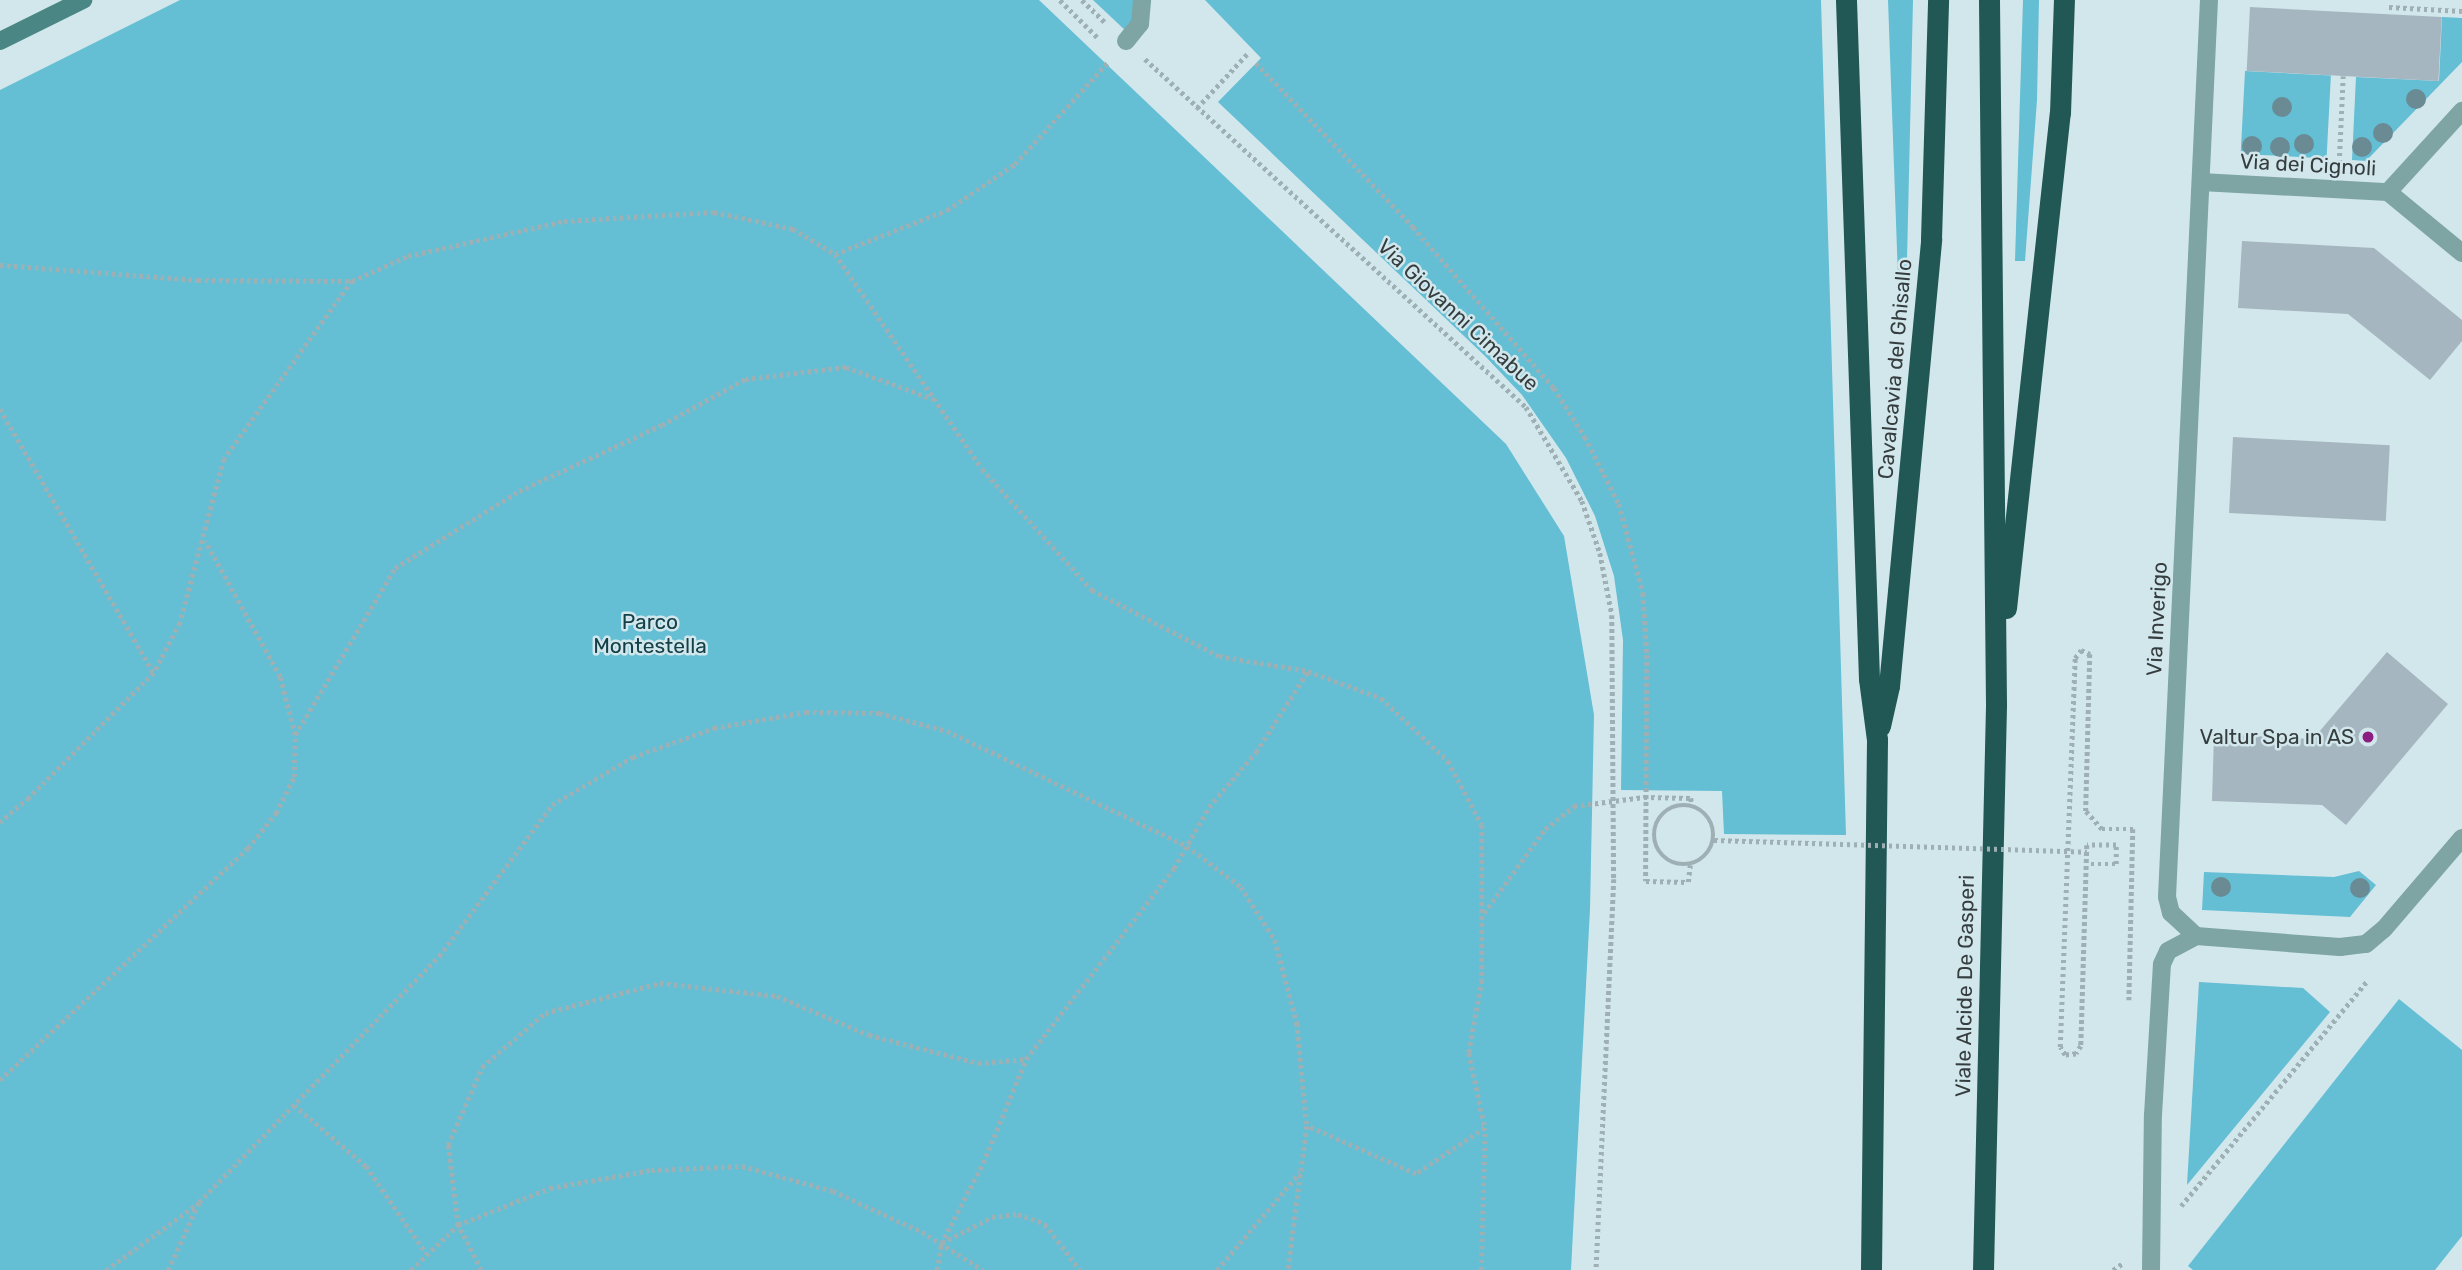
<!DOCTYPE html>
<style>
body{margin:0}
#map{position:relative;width:2462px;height:1270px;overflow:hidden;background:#d2e7ec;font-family:Rubik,sans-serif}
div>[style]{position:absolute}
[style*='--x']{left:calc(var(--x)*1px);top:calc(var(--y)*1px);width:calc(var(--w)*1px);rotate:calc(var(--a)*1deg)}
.green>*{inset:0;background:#64bed4;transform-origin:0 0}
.building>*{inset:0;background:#a6b6c1;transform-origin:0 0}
.path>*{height:4.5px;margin-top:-2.25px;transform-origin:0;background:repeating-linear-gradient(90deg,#9fb0b4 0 3.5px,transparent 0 7px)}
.path>.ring{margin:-2.25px;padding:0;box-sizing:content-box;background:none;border:4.5px solid #9fb0b4;border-radius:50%}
.lane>*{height:18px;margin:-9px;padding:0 9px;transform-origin:9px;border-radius:9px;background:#7ea5a3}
.street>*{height:18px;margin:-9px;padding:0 9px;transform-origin:9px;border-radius:9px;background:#7ea5a3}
.secondary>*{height:18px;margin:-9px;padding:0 9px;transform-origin:9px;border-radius:9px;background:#498684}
.highway>*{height:21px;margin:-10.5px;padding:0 10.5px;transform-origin:10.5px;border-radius:10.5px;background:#215755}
.path-bridge>*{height:4.5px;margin-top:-2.25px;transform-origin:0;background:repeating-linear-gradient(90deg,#9fb0b4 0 3.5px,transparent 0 7px)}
.trees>*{width:20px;height:20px;margin:-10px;border-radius:50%;background:#6a8b93}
.dots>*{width:19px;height:19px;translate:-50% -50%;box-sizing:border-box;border:4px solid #d2e7ec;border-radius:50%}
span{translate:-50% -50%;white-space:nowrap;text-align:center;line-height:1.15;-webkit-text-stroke:5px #d2e7ec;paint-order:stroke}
.street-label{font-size:21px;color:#353d3f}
.park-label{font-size:21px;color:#14404a}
.poi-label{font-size:21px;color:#353d3f}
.right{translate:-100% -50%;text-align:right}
</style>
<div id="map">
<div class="green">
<i style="clip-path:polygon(180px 0,1039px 0,1506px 444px,1564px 536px,1594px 715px,1590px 909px,1571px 1270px,0 1270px,0 90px)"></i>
<i style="clip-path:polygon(1093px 0,1133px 0,1136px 11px,1127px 32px)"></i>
<i style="clip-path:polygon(1205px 0,1821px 0,1846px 835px,1724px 834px,1722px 791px,1621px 790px,1623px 640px,1614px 576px,1595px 516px,1566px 458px,1522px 395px,1485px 356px,1218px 102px,1261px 58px)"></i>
<i style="clip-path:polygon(1888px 0,1913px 0,1906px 304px,1899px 305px)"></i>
<i style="clip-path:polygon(2023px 0,2039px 0,2037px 100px,2025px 261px,2015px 261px)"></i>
<i style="clip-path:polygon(2442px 17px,2462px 18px,2462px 62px,2366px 161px,2352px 160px,2356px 77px,2439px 81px)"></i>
<i style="left:2245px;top:71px;width:86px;height:83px;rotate:3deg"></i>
<i style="clip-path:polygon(2359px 871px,2376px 885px,2350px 917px,2202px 910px,2204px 872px,2334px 877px)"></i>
<i style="clip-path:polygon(2199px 982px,2303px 988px,2330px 1012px,2187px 1185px)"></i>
<i style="clip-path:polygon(2399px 999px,2462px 1050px,2462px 1236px,2435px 1270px,2193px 1270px,2188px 1266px)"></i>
</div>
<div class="building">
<i style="left:2250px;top:7px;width:192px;height:64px;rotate:3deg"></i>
<i style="clip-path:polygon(2242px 241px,2374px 248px,2462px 320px,2462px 341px,2430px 380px,2348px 314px,2238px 308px)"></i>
<i style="left:2233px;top:437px;width:157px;height:76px;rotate:3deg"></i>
<i style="clip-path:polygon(2387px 652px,2448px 704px,2346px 825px,2322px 805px,2212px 801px,2214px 734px,2313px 739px)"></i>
</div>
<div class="path">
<i style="--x:1060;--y:0;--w:55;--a:45"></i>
<i style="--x:1082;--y:0;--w:32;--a:44"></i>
<i style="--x:2389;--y:7;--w:73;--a:3.1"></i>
<i style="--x:1145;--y:59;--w:516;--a:42.41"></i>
<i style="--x:1526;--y:407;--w:109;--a:59.2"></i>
<i style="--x:1582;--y:501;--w:55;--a:70.9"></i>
<i style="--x:1600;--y:553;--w:63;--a:79"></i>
<i style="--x:1612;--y:615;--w:264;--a:89.6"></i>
<i style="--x:1614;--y:879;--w:391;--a:92.6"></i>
<i style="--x:1256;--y:63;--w:227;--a:46.2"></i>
<i style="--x:1413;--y:227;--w:214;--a:48.8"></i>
<i style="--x:1554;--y:388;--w:58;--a:57.7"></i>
<i style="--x:1585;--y:437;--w:75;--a:63.1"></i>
<i style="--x:1619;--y:504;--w:92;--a:74.9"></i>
<i style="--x:1643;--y:593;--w:62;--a:86.3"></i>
<i style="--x:1647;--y:655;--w:226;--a:90.3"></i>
<i style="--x:1646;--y:881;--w:42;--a:1.4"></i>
<i style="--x:1688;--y:882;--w:17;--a:-83"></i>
<i style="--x:1197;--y:108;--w:74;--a:-47.2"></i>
<i style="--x:2339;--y:163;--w:87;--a:-87.4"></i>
<i style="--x:835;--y:254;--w:120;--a:-21.4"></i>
<i style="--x:947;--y:210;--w:82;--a:-34.1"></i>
<i style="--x:1015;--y:164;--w:139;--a:-47.6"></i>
<i style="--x:0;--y:265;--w:199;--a:4.3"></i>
<i style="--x:198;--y:280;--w:154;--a:0.4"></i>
<i style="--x:352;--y:281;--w:219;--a:125.7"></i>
<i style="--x:224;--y:459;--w:170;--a:105"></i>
<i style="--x:180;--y:623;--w:56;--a:117.5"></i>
<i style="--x:154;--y:673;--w:177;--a:135"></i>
<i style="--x:29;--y:798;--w:38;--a:140"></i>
<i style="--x:352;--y:281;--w:61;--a:-24.1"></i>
<i style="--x:408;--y:256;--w:160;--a:-12.6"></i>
<i style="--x:564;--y:221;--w:150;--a:-3.4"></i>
<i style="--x:714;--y:212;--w:81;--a:12.1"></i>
<i style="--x:793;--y:229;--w:49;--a:30.8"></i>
<i style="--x:835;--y:254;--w:260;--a:55.6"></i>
<i style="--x:982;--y:469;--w:164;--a:47.7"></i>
<i style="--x:1092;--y:590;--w:143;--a:27.5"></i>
<i style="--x:1219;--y:656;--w:90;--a:9.6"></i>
<i style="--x:1308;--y:671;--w:78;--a:20.3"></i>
<i style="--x:1381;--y:698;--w:92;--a:43.2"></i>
<i style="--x:1448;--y:761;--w:72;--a:62"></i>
<i style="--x:1482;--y:825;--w:155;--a:90"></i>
<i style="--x:1482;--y:980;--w:74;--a:100.1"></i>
<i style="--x:1469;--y:1053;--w:77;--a:78"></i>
<i style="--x:1485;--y:1128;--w:83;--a:146.3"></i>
<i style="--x:1416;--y:1174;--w:119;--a:-156.2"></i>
<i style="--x:0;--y:409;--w:304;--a:59.8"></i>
<i style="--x:295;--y:735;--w:195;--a:-59.1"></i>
<i style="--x:395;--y:568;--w:146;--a:-31.8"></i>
<i style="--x:519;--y:491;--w:157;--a:-24.8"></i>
<i style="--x:662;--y:425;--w:95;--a:-29"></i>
<i style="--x:745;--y:379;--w:102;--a:-6.8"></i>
<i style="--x:846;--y:367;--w:93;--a:20.2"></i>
<i class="ring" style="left:1654px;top:805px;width:55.5px;height:55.5px"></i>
<i style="--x:2091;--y:864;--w:25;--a:0"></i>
<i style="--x:2116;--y:864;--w:19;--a:-90"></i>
<i style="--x:2116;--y:845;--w:29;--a:180"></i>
<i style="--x:2087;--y:845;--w:201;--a:91.7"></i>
<i style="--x:2081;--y:1046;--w:9;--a:122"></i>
<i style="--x:2076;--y:1054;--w:11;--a:175"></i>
<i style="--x:2065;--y:1055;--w:9;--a:-122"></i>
<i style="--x:2060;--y:1047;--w:389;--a:-87.8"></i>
<i style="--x:2075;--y:658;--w:10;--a:-53"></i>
<i style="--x:2081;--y:650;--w:10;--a:24"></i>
<i style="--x:2090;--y:654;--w:157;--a:91.5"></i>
<i style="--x:2086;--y:811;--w:24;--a:48"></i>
<i style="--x:2102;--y:829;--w:31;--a:0"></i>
<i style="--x:2133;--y:829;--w:171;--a:91.3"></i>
<i style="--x:1484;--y:913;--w:104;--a:-54"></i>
<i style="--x:1545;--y:829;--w:37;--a:-38"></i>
<i style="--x:1574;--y:806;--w:71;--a:-7.3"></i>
<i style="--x:1644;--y:797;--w:47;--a:1.2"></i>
<i style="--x:1691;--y:798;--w:8;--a:83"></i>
<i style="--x:0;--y:1080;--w:340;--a:-43.1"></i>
<i style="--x:248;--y:848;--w:45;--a:-51.3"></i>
<i style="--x:276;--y:813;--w:40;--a:-63.4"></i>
<i style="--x:294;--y:777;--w:42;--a:-88.6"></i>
<i style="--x:295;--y:735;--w:60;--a:-104.5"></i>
<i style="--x:280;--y:677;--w:155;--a:-118.9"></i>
<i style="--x:294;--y:1105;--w:94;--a:40.3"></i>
<i style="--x:366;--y:1166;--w:106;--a:55.4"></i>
<i style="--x:2181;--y:1206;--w:291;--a:-50.4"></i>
<i style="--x:942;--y:1243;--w:56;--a:-27.5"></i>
<i style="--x:992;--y:1217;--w:26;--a:-7"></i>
<i style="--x:1018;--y:1214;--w:29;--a:20"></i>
<i style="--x:1045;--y:1224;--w:58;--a:52.7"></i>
<i style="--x:106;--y:1270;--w:115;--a:-35.8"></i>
<i style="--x:168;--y:1270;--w:75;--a:-65.5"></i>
<i style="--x:199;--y:1202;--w:344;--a:-45.7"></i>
<i style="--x:439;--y:956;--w:189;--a:-53.2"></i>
<i style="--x:552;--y:805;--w:94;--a:-30.7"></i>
<i style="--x:633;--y:757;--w:86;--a:-19.7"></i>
<i style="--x:714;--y:728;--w:93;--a:-9.9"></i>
<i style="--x:806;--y:712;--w:73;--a:0.8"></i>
<i style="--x:879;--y:713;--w:70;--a:14.8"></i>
<i style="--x:947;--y:731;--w:266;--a:25.6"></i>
<i style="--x:1187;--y:846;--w:68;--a:37.2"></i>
<i style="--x:1241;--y:887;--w:63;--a:57.3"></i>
<i style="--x:1275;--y:940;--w:86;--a:75.2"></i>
<i style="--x:1297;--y:1023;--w:103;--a:84.5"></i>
<i style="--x:1307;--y:1126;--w:145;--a:97.5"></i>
<i style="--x:411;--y:1270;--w:65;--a:-43.8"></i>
<i style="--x:458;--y:1225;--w:99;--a:-21.9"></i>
<i style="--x:550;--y:1188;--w:103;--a:-10.1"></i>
<i style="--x:651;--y:1170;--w:91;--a:-2.5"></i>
<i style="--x:742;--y:1166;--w:94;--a:15.4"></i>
<i style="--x:833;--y:1191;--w:98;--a:24.7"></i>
<i style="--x:922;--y:1232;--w:72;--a:31.9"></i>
<i style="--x:481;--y:1270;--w:51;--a:-117.1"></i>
<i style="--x:458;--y:1225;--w:81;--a:-97.1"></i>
<i style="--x:448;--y:1145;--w:85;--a:-66.4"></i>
<i style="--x:482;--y:1067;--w:83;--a:-40.6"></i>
<i style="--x:545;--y:1013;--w:119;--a:-14.6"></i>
<i style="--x:660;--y:983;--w:118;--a:6.3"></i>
<i style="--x:777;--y:996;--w:100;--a:23"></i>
<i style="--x:869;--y:1035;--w:113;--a:14.4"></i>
<i style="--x:978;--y:1063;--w:48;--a:-4.8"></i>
<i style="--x:937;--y:1270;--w:26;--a:-81"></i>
<i style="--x:941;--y:1244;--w:91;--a:-62.6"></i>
<i style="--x:983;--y:1163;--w:113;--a:-67.5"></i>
<i style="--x:1026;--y:1059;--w:242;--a:-52.2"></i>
<i style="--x:1174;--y:868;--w:70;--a:-60.2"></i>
<i style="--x:1209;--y:807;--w:72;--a:-49.5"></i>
<i style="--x:1256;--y:752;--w:96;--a:-57.3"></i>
<i style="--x:1217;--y:1270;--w:128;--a:-49.7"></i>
<i style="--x:1481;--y:1270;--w:142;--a:-88.4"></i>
<i style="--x:2113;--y:1270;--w:12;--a:-35"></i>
</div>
<div class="lane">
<i style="--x:1126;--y:41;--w:22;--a:-51"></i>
<i style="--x:1140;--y:24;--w:24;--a:-85"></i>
</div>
<div class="street">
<i style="--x:2201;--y:182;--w:187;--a:3.1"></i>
<i style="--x:2388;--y:192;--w:110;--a:-47.6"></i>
<i style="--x:2388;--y:192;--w:96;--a:39.5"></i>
<i style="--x:2196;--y:936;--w:34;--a:-137"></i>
<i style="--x:2171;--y:913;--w:16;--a:-104"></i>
<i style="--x:2167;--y:897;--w:898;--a:-87.32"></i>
<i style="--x:2151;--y:1270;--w:155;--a:-89.3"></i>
<i style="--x:2153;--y:1115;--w:151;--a:-86.6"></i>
<i style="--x:2162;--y:964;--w:14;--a:-65"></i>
<i style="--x:2168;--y:951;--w:32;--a:-28"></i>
<i style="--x:2196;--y:936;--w:144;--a:4.4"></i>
<i style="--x:2340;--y:947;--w:26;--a:-7"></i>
<i style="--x:2366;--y:944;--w:23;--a:-40"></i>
<i style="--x:2384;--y:929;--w:120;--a:-49.4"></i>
</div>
<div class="secondary">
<i style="--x:0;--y:41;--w:93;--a:-26.3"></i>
</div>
<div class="highway">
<i style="--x:1846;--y:0;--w:679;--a:88.06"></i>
<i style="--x:1869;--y:679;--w:62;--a:82.5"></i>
<i style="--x:1877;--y:740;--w:530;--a:90.65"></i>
<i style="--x:2006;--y:608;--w:498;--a:-83.8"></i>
<i style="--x:2060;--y:113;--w:113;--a:-88"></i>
<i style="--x:1880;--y:726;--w:41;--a:-77.3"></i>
<i style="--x:1889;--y:686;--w:449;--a:-84.6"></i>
<i style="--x:1931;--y:239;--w:239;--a:-88.3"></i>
<i style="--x:1983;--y:1270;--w:566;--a:-88.68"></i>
<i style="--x:1996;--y:704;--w:704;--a:-90.57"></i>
</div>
<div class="path-bridge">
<i style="--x:1714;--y:840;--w:373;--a:1.8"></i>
</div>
<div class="trees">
<i style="left:2416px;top:99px"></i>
<i style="left:2282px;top:107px"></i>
<i style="left:2383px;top:133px"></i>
<i style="left:2304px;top:144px"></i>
<i style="left:2252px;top:146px"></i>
<i style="left:2280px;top:147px"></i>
<i style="left:2362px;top:147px"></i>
<i style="left:2221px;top:887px"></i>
<i style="left:2360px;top:888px"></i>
</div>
<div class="dots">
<i style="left:2368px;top:737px;background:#8c1d81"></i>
</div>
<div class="street-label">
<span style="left:2308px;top:165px;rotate:3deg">Via dei Cignoli</span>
<span style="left:1458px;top:315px;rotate:43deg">Via Giovanni Cimabue</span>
<span style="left:1895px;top:369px;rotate:-85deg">Cavalcavia del Ghisallo</span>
<span style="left:2157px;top:619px;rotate:-87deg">Via Inverigo</span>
<span style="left:1965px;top:986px;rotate:-89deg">Viale Alcide De Gasperi</span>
</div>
<div class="park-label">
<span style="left:650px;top:634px">Parco<br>Montestella</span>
</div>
<div class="poi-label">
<span class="right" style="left:2354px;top:737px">Valtur Spa in AS</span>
</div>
</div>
